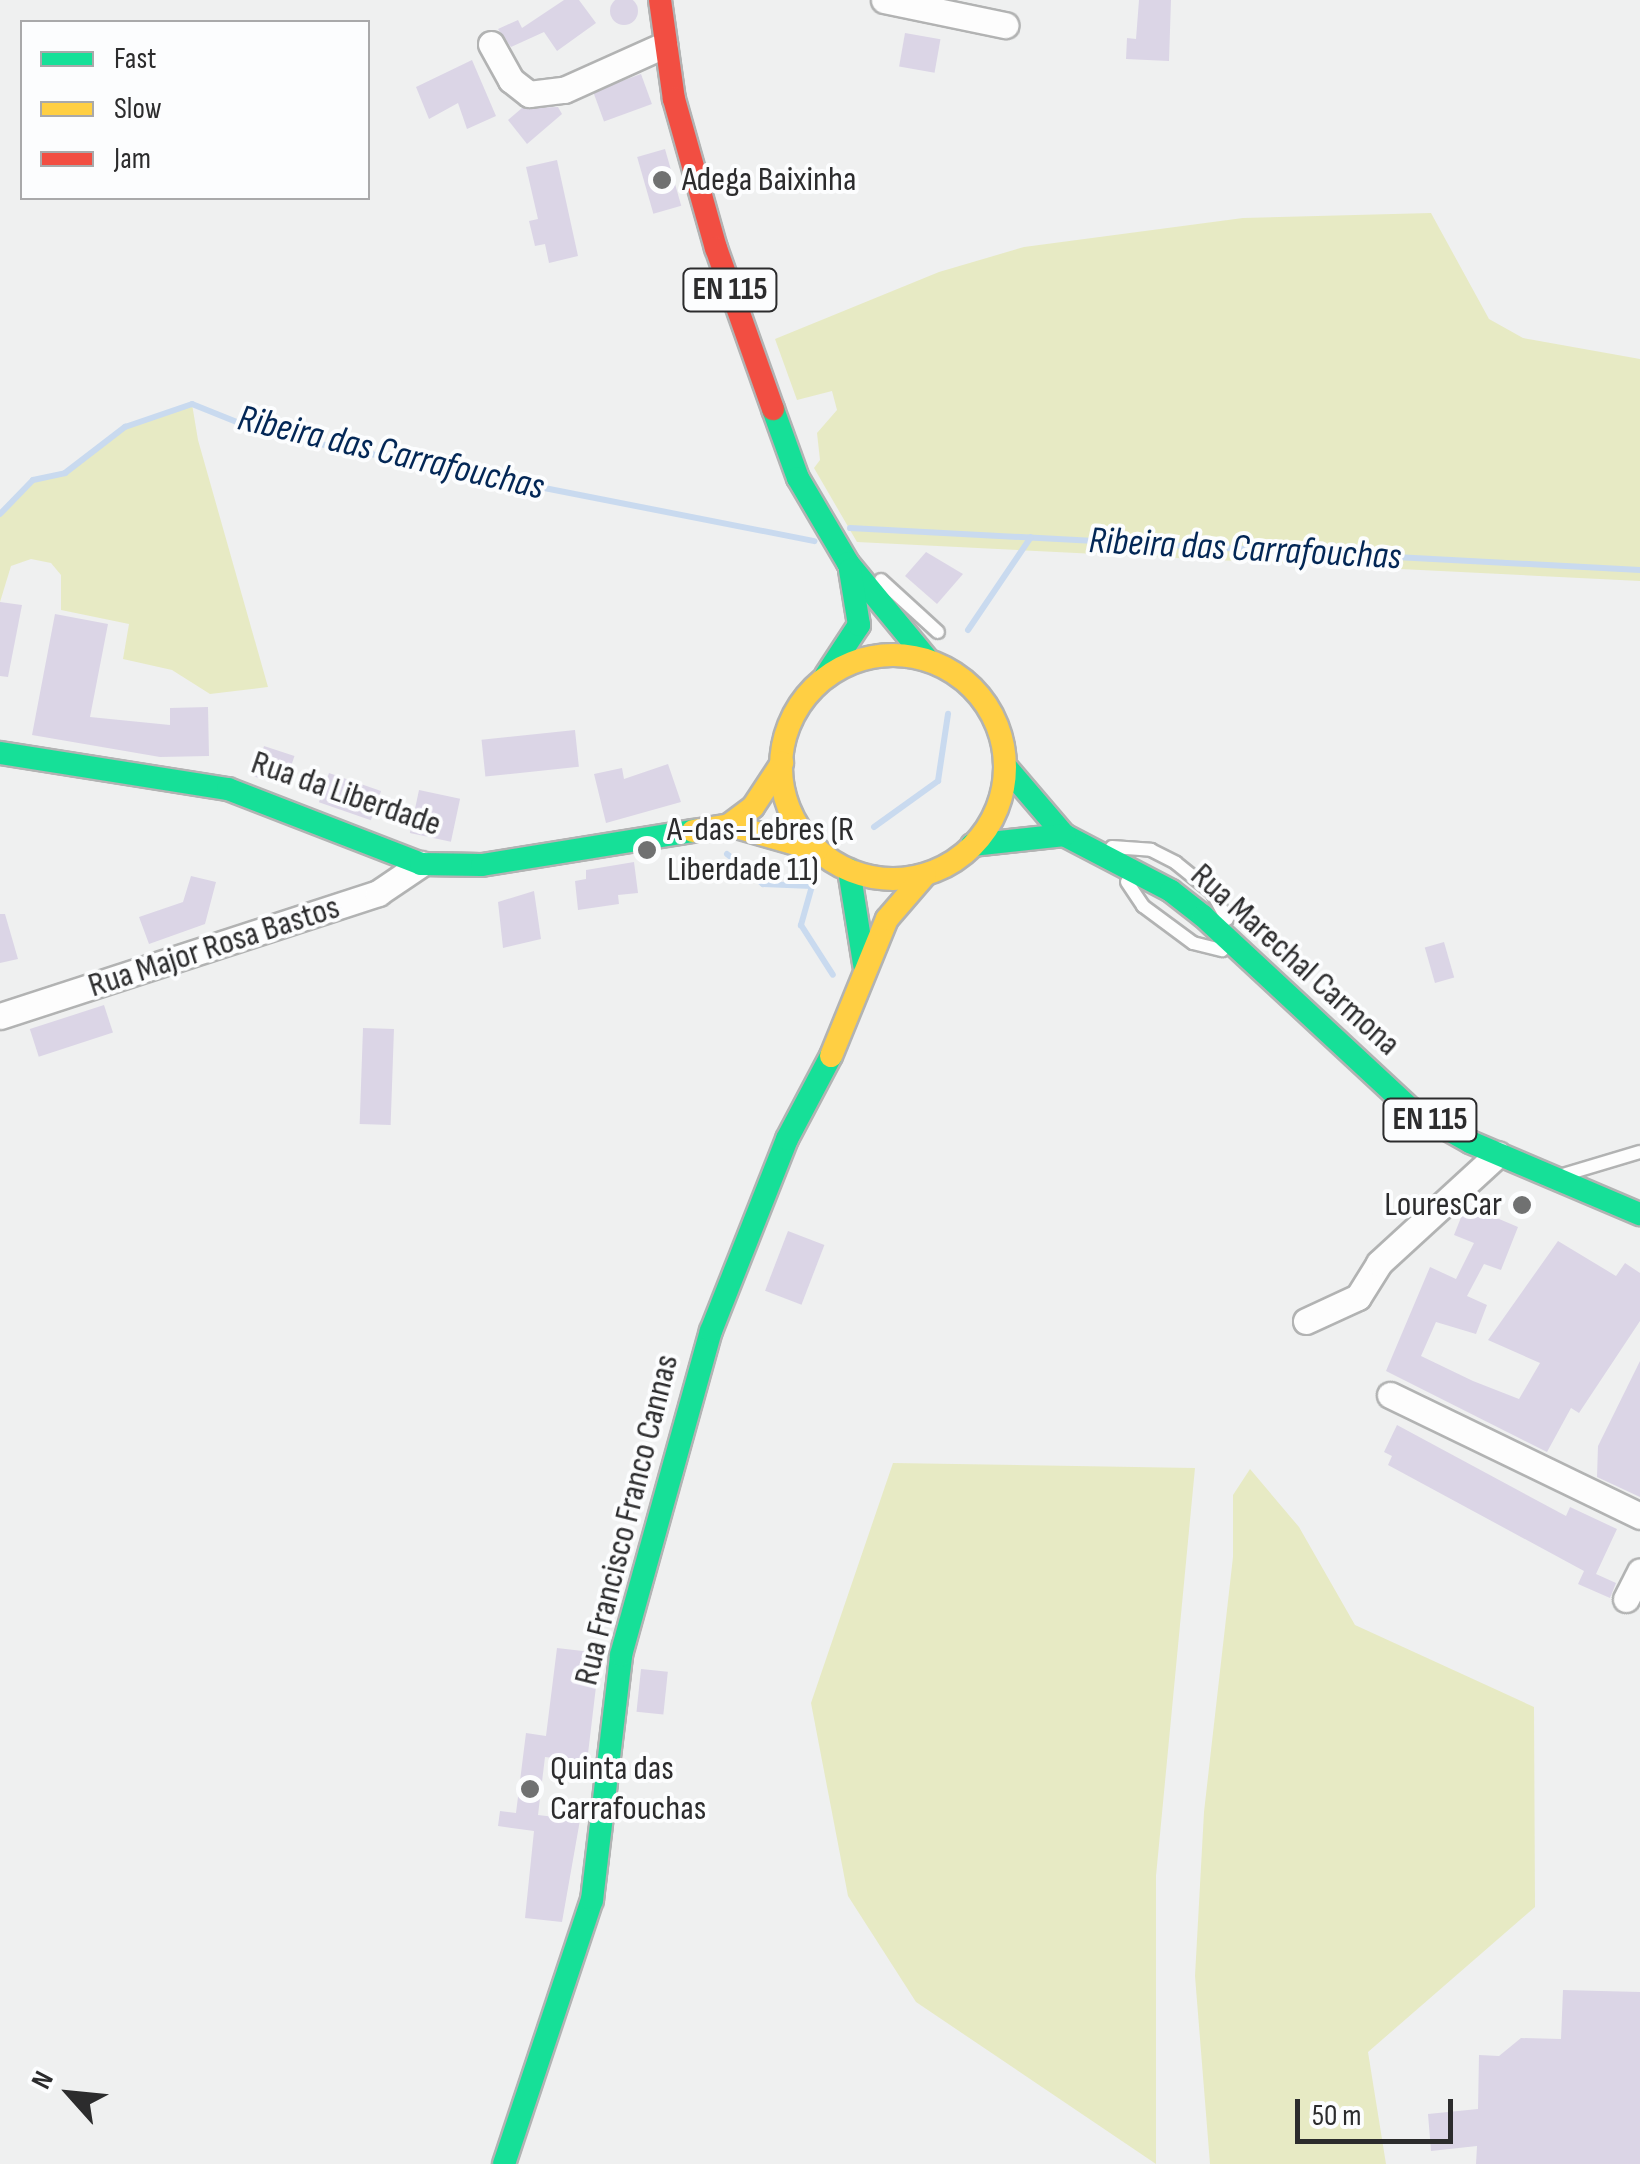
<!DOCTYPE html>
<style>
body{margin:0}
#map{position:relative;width:1640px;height:2164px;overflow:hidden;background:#eff0f0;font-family:"Sofia Sans Condensed",sans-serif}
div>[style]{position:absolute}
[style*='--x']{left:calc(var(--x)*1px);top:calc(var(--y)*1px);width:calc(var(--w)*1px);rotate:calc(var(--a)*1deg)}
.green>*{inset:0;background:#e7eac4}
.stream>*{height:6px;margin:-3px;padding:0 3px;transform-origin:3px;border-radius:3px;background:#c9daef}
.building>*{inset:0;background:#dbd5e6;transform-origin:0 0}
.round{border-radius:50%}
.roads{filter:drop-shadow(2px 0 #b2b3b3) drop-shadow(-2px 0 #b2b3b3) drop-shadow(0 2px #b2b3b3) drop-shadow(0 -2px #b2b3b3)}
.lane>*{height:12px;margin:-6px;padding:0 6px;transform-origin:6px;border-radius:6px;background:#fdfdfd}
.street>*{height:25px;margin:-12.5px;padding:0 12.5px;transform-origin:12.5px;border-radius:12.5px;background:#fdfdfd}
.fast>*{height:22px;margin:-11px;padding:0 11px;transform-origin:11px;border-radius:11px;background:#16e098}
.slow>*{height:22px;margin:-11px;padding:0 11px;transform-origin:11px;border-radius:11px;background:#ffcf43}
.slow>.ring{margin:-11px;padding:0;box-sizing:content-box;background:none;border:22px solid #ffcf43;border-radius:50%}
.jam>*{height:22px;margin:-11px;padding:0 11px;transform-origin:11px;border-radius:11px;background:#f24e42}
.dots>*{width:28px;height:28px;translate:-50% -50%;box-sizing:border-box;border:5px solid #fcfdfe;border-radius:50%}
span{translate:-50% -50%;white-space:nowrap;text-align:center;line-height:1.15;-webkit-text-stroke:8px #fcfdfe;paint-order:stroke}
.shield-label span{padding:2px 8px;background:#fcfdfe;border:2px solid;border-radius:8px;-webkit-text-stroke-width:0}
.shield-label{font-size:32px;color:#2c2c2d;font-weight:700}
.poi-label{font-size:35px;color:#2c2c2d}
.left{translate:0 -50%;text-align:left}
.right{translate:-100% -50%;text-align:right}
.street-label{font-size:35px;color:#2c2c2d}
.water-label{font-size:38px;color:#032756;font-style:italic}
.legend{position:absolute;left:20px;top:20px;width:350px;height:180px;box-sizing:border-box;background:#fcfdfe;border:2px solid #a9a9aa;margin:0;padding:12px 18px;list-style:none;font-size:30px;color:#2c2c2d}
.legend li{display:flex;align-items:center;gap:20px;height:50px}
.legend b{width:50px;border:2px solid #a9a9aa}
.north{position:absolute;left:20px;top:2044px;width:100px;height:100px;-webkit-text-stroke:8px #fcfdfe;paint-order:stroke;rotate:297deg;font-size:28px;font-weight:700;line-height:40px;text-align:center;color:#2c2c2d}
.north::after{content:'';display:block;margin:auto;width:35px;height:45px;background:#2c2c2d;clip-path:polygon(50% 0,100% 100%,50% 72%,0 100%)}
.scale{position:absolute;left:1295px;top:2099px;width:158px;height:45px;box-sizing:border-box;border:5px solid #2c2c2d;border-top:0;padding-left:12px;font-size:30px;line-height:35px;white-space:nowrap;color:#2c2c2d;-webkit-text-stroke:8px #fcfdfe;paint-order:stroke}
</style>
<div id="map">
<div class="green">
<i style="clip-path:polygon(1431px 213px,1489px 319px,1523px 338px,1640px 359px,1640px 581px,857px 542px,814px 468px,820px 460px,817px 433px,837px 410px,832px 391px,797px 400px,775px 339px,939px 272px,1024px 247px,1243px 218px)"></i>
<i style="clip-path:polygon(192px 404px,198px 440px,268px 687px,210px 694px,172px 670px,123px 659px,129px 624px,61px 610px,61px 575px,51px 563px,31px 559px,11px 566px,0 602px,0 514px,33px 480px,65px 472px,125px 427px)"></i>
<i style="clip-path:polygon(893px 1463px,1195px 1468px,1156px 1876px,1156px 2164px,916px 2002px,848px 1896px,811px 1703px)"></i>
<i style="clip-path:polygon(1250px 1469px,1299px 1527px,1355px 1625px,1534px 1707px,1535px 1907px,1368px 2052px,1386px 2164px,1210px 2164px,1195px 1976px,1204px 1812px,1233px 1557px,1233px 1495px)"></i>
</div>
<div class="stream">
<i style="--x:0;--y:514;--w:47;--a:-45.9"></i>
<i style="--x:33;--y:480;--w:33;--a:-12"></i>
<i style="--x:65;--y:473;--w:76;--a:-37.5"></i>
<i style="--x:125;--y:427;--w:71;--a:-18.9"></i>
<i style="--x:192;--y:404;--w:78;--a:21.9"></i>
<i style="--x:264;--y:433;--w:561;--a:11.11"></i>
<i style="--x:850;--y:528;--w:791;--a:3.04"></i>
<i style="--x:968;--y:630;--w:112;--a:-55.9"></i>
<i style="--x:874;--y:827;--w:79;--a:-35.7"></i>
<i style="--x:938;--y:781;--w:68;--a:-81.5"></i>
<i style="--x:727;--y:854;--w:47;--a:39.8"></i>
<i style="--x:763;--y:884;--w:49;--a:2.3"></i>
<i style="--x:812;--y:886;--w:41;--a:105.8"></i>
<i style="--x:801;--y:925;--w:59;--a:57.4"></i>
</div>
<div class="building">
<i class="round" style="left:610px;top:-3px;width:28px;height:28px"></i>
<i style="clip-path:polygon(564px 0,579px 0,596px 23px,557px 51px,544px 32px,511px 47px,498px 29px,518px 20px,522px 28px)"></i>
<i style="clip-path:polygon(1139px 0,1171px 0,1169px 61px,1126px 59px,1127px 38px,1136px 39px)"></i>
<i style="left:905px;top:33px;width:36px;height:34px;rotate:10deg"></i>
<i style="clip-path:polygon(472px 60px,496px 116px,467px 129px,458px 103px,429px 119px,416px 87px)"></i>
<i style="left:641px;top:74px;width:32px;height:51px;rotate:70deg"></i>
<i style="clip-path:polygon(558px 107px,562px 114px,527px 144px,508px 120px,522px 108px)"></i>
<i style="left:665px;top:149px;width:59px;height:29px;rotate:74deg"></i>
<i style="clip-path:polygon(557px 160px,578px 256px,549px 263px,545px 244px,535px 246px,529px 221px,538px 219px,526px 167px)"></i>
<i style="clip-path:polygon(926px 552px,963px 574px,937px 604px,905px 576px)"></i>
<i style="clip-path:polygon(0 602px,22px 605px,8px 677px,0 676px)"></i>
<i style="clip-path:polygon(55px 614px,108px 624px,90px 717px,170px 725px,170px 708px,208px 707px,209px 756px,160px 757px,32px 735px)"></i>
<i style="left:575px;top:730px;width:37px;height:94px;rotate:84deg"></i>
<i style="left:264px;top:746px;width:32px;height:32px;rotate:18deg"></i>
<i style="clip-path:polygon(668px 764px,681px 802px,606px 823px,594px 774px,622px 768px,624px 779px)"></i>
<i style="left:329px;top:773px;width:55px;height:31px;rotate:19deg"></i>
<i style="left:419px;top:790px;width:42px;height:44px;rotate:12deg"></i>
<i style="clip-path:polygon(634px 862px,638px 893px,618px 895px,619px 904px,578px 910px,575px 881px,586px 879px,586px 870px)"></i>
<i style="clip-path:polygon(191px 876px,216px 882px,205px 924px,149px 944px,139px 917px,183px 902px)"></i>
<i style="clip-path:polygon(534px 891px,541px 939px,503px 948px,498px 902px)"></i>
<i style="clip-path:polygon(0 914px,5px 914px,18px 959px,0 963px)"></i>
<i style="left:1444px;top:942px;width:37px;height:20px;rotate:74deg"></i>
<i style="left:104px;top:1005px;width:29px;height:78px;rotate:72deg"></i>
<i style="left:363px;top:1028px;width:31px;height:96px;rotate:2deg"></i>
<i style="clip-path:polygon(1466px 1205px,1518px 1227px,1501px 1270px,1484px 1264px,1467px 1296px,1487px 1305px,1476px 1334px,1436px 1322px,1421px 1356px,1473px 1381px,1519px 1399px,1540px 1363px,1488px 1340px,1558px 1241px,1616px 1276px,1625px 1263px,1640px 1273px,1640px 1321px,1579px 1413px,1571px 1408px,1547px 1452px,1386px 1371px,1430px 1267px,1456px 1279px,1474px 1243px,1454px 1235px)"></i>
<i style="left:788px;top:1231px;width:39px;height:64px;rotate:21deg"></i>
<i style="clip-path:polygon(1640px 1361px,1640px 1497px,1597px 1477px,1598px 1446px)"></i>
<i style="clip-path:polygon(1397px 1425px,1566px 1516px,1570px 1507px,1617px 1529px,1596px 1574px,1616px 1583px,1610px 1598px,1578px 1584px,1584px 1571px,1388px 1465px,1392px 1456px,1384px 1452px)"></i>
<i style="clip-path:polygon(557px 1648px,600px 1653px,587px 1762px,545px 1757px,538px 1815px,580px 1820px,562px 1922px,525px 1918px,534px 1831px,498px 1826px,500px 1811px,516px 1813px,526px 1733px,546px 1736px)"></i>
<i style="left:641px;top:1669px;width:27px;height:43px;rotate:6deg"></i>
<i style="clip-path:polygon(1563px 1990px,1640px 1992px,1640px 2164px,1476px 2164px,1477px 2146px,1431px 2151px,1428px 2114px,1478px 2109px,1479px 2055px,1499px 2056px,1521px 2038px,1561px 2039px)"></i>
</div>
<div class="roads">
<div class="lane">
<i style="--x:881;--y:580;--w:77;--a:42.4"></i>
<i style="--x:1112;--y:847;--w:39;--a:4"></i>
<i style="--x:1151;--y:850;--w:28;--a:27"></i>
<i style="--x:1176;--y:863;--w:46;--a:38.9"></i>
<i style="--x:1212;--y:892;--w:31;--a:61"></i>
<i style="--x:1127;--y:882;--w:29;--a:56"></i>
<i style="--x:1143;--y:906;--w:62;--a:36.5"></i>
<i style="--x:1193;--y:943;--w:30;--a:14"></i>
<i style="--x:1566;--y:1174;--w:77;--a:-16.6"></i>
</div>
<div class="street">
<i style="--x:884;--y:0;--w:124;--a:11.7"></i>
<i style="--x:491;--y:44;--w:41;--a:60.9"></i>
<i style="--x:511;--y:80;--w:23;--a:38"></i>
<i style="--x:529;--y:94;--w:35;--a:-7"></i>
<i style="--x:564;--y:90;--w:110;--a:-24.2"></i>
<i style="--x:0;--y:1016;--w:398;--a:-18"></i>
<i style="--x:378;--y:893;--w:52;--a:-34"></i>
<i style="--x:1306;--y:1321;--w:57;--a:-24.8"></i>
<i style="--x:1358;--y:1297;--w:40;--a:-58"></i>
<i style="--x:1379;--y:1263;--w:161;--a:-42.5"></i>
<i style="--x:1390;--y:1395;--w:278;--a:25.8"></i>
<i style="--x:1626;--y:1599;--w:31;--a:-63"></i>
</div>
<div class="fast">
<i style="--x:773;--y:409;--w:73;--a:70.1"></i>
<i style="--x:798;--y:478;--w:99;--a:59.5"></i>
<i style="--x:848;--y:563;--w:124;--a:50.5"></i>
<i style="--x:826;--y:675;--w:60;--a:-56.6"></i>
<i style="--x:859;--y:625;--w:56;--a:-99.3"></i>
<i style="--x:0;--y:753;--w:231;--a:9"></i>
<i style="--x:228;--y:789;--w:207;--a:21.2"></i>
<i style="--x:421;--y:864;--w:61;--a:0.9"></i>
<i style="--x:482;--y:865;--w:214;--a:-9.2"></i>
<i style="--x:1006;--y:767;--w:89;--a:49.5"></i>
<i style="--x:1064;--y:835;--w:121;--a:27.6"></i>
<i style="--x:1171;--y:891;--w:41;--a:38"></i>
<i style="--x:1203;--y:916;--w:284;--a:42.9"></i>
<i style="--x:1411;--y:1109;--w:68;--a:29.2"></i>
<i style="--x:1470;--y:1142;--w:185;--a:23"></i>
<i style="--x:972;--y:845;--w:93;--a:-6.2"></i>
<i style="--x:849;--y:870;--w:95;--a:80.9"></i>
<i style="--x:504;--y:2164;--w:278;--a:-71.6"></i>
<i style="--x:592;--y:1900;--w:247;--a:-83.2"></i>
<i style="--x:621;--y:1655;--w:336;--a:-74.5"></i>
<i style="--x:711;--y:1331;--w:206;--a:-68.4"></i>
<i style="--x:787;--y:1139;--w:94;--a:-62.1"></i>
</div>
<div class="slow">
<i class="ring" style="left:781px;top:655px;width:202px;height:202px"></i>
<i style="--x:729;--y:825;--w:30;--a:-37"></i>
<i style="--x:753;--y:807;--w:53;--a:-56.6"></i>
<i style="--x:693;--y:831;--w:36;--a:-9"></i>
<i style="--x:729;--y:825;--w:91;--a:15.9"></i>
<i style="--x:831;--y:1056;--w:148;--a:-67.8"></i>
<i style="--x:887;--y:919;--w:58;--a:-49.2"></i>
</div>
<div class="jam">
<i style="--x:660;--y:0;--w:100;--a:82"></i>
<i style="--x:674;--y:99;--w:155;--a:74.3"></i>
<i style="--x:716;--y:248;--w:171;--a:70.5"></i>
</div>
</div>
<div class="dots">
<i style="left:662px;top:180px;background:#707171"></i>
<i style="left:647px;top:850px;background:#707171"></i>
<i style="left:1522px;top:1205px;background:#707171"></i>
<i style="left:530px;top:1789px;background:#707171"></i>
</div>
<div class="shield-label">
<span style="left:730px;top:290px">EN 115</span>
<span style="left:1430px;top:1120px">EN 115</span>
</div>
<div class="poi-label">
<span class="left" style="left:682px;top:180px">Adega Baixinha</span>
<span class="left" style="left:667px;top:850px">A-das-Lebres (R<br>Liberdade 11)</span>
<span class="right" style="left:1502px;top:1205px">LouresCar</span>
<span class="left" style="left:550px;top:1789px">Quinta das<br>Carrafouchas</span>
</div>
<div class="street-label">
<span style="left:346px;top:794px;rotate:19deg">Rua da Liberdade</span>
<span style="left:214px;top:947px;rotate:-18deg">Rua Major Rosa Bastos</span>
<span style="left:1295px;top:960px;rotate:42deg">Rua Marechal Carmona</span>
<span style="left:627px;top:1520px;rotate:-76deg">Rua Francisco Franco Cannas</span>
</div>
<div class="water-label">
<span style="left:391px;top:453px;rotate:13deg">Ribeira das Carrafouchas</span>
<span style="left:1245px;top:549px;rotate:3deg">Ribeira das Carrafouchas</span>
</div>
<ul class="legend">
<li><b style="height:12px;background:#16e098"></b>Fast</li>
<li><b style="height:12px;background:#ffcf43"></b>Slow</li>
<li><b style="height:12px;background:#f24e42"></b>Jam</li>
</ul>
<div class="north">N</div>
<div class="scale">50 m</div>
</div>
